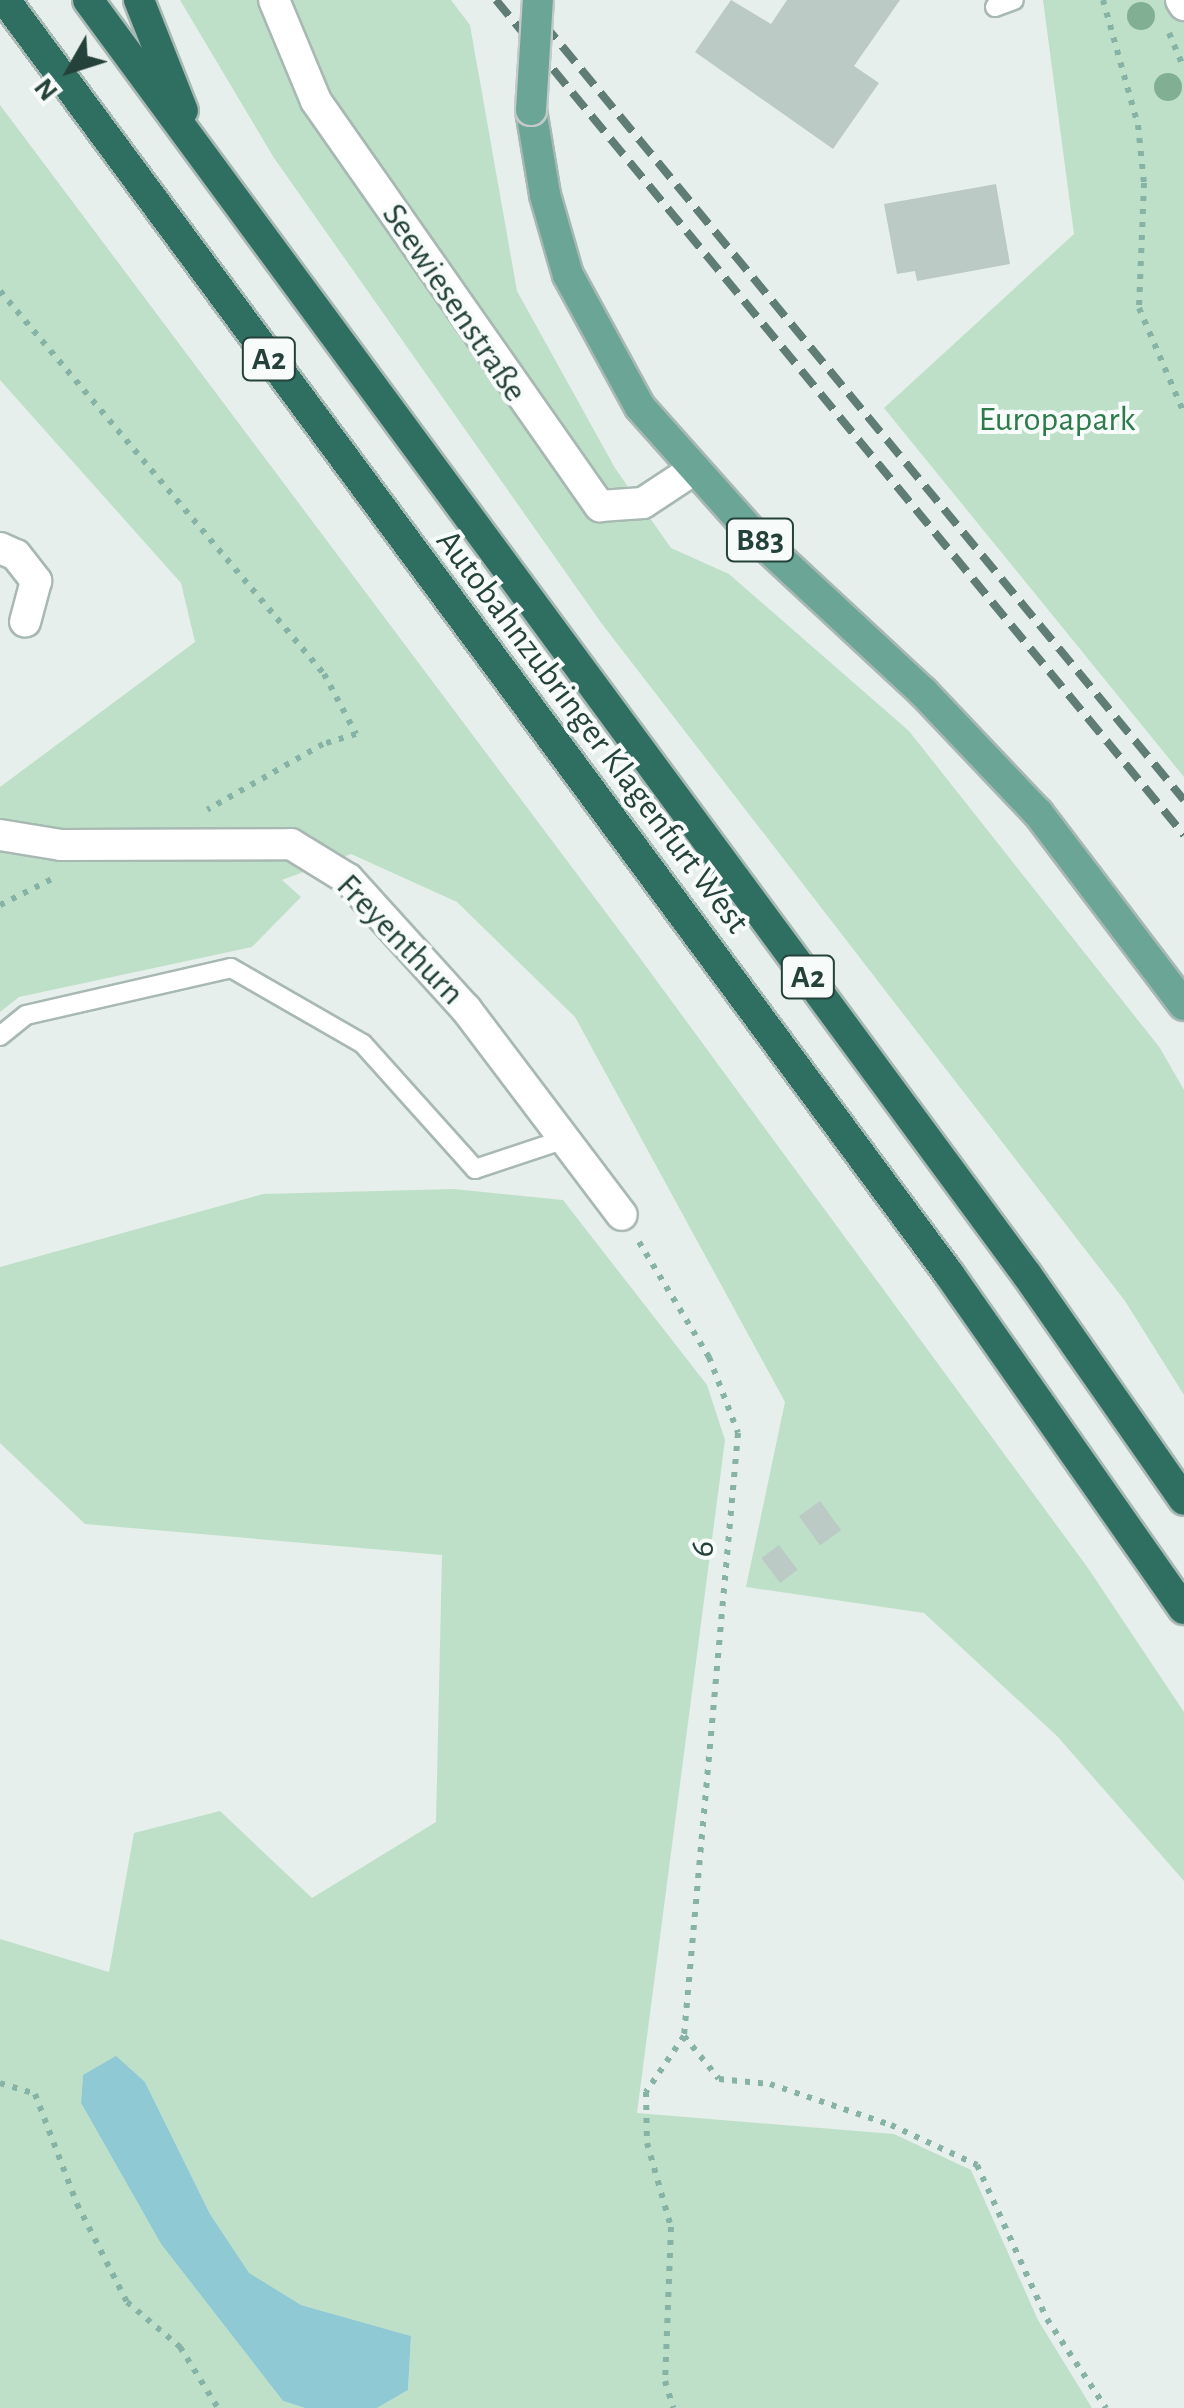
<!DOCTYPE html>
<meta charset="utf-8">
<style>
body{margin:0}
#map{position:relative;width:1184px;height:2408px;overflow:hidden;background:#e6efeb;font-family:"Alegreya Sans",sans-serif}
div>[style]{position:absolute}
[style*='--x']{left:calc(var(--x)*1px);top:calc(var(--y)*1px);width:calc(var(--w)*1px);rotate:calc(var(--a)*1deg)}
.green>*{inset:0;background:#bfe0c8}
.water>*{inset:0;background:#8ec9d4}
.building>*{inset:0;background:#bbcac4;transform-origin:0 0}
.path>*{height:6px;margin-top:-3px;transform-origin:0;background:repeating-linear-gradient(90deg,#86b3a5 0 5px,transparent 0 13px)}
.roads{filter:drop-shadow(2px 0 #a8b8b2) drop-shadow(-2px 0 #a8b8b2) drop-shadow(0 2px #a8b8b2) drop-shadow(0 -2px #a8b8b2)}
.lane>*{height:18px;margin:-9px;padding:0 9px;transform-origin:9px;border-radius:9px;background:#fff}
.street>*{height:30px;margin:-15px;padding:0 15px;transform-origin:15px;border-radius:15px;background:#fff}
.primary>*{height:30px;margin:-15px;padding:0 15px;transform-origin:15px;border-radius:15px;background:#6aa596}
.highway>*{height:30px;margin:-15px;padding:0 15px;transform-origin:15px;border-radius:15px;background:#2f6f62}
.rail>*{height:8px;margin-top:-4px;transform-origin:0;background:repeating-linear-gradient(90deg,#5f7d75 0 20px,transparent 0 30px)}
.bridges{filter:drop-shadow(2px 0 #c2cac8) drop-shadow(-2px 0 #c2cac8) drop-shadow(0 2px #c2cac8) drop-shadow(0 -2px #c2cac8)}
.primary-bridge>*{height:30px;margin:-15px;padding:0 15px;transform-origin:15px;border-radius:15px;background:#6aa596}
.trees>*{width:28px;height:28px;margin:-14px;border-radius:50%;background:#80af93}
span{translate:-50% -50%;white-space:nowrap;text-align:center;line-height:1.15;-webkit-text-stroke:8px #f7fbf9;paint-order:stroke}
.shield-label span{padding:2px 8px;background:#f7fbf9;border:2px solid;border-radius:8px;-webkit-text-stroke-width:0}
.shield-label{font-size:32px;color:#24423a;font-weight:700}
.street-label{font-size:35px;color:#24423a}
.park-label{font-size:35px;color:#2d7a4b}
.north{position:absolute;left:20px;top:20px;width:100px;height:100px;-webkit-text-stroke:8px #f7fbf9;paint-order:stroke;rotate:231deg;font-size:28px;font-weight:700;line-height:40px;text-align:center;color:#24423a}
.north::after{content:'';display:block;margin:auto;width:35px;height:45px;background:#24423a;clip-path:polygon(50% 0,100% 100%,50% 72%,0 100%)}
</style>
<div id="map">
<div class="green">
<i style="clip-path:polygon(180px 0,451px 0,470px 25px,517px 291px,615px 468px,671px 548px,729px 574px,909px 731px,1160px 1048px,1184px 1090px,1184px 1395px,1125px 1301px,602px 624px,274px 158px)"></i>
<i style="clip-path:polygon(1043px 0,1184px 0,1184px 777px,884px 408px,1074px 234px)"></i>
<i style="clip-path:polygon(0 105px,637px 954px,1088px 1568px,1184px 1712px,1184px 1881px,1057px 1736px,924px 1613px,746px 1587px,785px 1402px,575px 1017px,457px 902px,351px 854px,282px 880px,301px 897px,252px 947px,19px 997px,0 1012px,0 787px,195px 642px,181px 583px,0 380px)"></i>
<i style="clip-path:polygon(454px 1189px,563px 1200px,707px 1385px,725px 1440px,637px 2113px,894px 2134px,971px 2170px,1038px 2320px,1092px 2408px,377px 2408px,408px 2390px,411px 2336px,301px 2305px,249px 2274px,210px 2214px,145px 2082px,83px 2075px,81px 2103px,161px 2244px,283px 2401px,305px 2408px,0 2408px,0 1939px,109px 1972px,134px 1833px,220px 1811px,312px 1898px,436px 1822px,442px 1555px,85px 1524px,0 1443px,0 1267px,263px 1194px)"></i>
</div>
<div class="water">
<i style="clip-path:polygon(116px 2056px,145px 2082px,210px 2214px,249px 2273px,301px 2305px,411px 2336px,408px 2390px,377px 2408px,305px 2408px,283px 2401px,161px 2244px,81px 2103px,83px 2075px)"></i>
</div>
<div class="building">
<i style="clip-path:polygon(731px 0,771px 24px,787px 0,900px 0,854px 66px,879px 83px,833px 149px,695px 52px)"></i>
<i style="clip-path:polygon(996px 184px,1010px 264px,917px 281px,915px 271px,897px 274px,884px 204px)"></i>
<i style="left:820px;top:1501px;width:36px;height:26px;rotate:54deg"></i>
<i style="left:779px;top:1545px;width:31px;height:22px;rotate:53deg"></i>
</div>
<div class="path">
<i style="--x:1103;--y:0;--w:130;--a:74.4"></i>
<i style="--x:1138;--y:125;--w:58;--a:84.1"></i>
<i style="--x:1144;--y:183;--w:125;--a:92.3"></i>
<i style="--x:1139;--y:308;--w:114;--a:66.8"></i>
<i style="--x:1169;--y:33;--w:38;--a:67"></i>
<i style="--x:0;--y:291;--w:502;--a:49.77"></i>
<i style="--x:324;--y:674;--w:68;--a:61.9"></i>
<i style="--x:356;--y:734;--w:34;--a:163"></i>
<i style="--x:323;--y:744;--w:133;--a:150.4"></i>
<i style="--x:0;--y:905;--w:60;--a:-26.6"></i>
<i style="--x:639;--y:1242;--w:135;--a:58.7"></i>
<i style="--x:709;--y:1357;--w:81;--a:69.1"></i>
<i style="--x:738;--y:1433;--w:605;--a:95.12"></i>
<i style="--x:684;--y:2036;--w:68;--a:124.2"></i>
<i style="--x:646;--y:2092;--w:51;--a:88.9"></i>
<i style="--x:647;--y:2143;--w:87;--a:74.1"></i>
<i style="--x:671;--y:2227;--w:154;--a:92.2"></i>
<i style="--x:665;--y:2381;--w:28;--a:73"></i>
<i style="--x:684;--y:2036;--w:55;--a:50.9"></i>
<i style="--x:719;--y:2079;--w:51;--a:5.6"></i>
<i style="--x:770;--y:2084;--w:128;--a:18.7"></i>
<i style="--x:891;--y:2125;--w:95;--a:24.9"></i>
<i style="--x:977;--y:2165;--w:169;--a:65.6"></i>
<i style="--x:1047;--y:2319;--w:107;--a:56.5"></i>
<i style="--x:0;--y:2083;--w:37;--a:17"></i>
<i style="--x:35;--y:2094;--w:118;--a:69.1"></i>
<i style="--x:77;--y:2204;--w:110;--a:63"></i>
<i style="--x:127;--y:2302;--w:70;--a:40.3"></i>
<i style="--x:180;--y:2347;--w:72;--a:58.1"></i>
</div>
<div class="roads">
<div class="lane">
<i style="--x:995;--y:7;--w:20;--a:-20"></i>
<i style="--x:0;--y:1036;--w:33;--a:-39"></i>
<i style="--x:26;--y:1015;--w:210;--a:-12.9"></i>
<i style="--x:231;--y:968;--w:152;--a:29.9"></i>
<i style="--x:363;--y:1044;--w:168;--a:48.1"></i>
<i style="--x:475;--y:1169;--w:92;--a:-18.4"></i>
</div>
<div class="street">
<i style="--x:274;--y:0;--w:109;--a:67.4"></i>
<i style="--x:316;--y:101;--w:495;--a:55"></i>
<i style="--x:600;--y:506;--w:43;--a:-4"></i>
<i style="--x:643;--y:503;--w:60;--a:-33.4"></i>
<i style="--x:1181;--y:0;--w:6;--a:59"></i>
<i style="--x:0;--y:548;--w:17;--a:24"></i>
<i style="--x:16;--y:555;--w:33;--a:52"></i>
<i style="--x:36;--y:581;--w:42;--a:105"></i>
<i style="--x:0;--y:835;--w:62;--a:9.3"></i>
<i style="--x:61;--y:845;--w:230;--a:-0.2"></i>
<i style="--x:291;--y:844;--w:67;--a:31.6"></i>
<i style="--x:348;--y:879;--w:176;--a:47.8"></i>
<i style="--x:466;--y:1009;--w:258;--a:52.9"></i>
</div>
<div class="primary">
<i style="--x:531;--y:110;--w:86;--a:80.6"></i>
<i style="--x:545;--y:195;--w:83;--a:74"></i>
<i style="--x:568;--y:275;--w:150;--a:61.4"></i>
<i style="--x:640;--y:407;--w:171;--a:48.3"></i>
<i style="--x:754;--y:535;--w:231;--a:42.9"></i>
<i style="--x:923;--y:692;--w:167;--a:46.5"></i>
<i style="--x:1038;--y:813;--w:241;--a:52.8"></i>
</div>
<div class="highway">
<i style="--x:5;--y:0;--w:1586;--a:53.46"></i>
<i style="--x:949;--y:1274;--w:409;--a:55"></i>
<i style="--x:88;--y:0;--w:1583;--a:53.63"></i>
<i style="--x:1027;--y:1275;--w:274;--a:55.1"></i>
<i style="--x:139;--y:0;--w:119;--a:68.4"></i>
</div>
</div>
<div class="rail">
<i style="--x:496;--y:0;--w:1082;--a:50.51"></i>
<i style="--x:524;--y:0;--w:1037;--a:50.48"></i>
</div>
<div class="bridges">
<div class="primary-bridge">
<i style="--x:531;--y:110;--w:110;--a:-86.4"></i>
</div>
</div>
<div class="trees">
<i style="left:1141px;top:16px"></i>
<i style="left:1168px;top:87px"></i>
</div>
<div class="shield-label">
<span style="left:269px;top:359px">A2</span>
<span style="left:760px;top:540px">B83</span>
<span style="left:808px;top:977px">A2</span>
</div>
<div class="street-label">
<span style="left:454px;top:303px;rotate:56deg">Seewiesenstraße</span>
<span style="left:592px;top:732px;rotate:53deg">Autobahnzubringer Klagenfurt West</span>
<span style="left:400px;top:940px;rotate:46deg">Freyenthurn</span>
<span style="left:703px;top:1549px;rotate:-85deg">6</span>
</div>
<div class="park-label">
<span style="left:1057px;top:420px">Europapark</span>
</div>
<div class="north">N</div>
</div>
